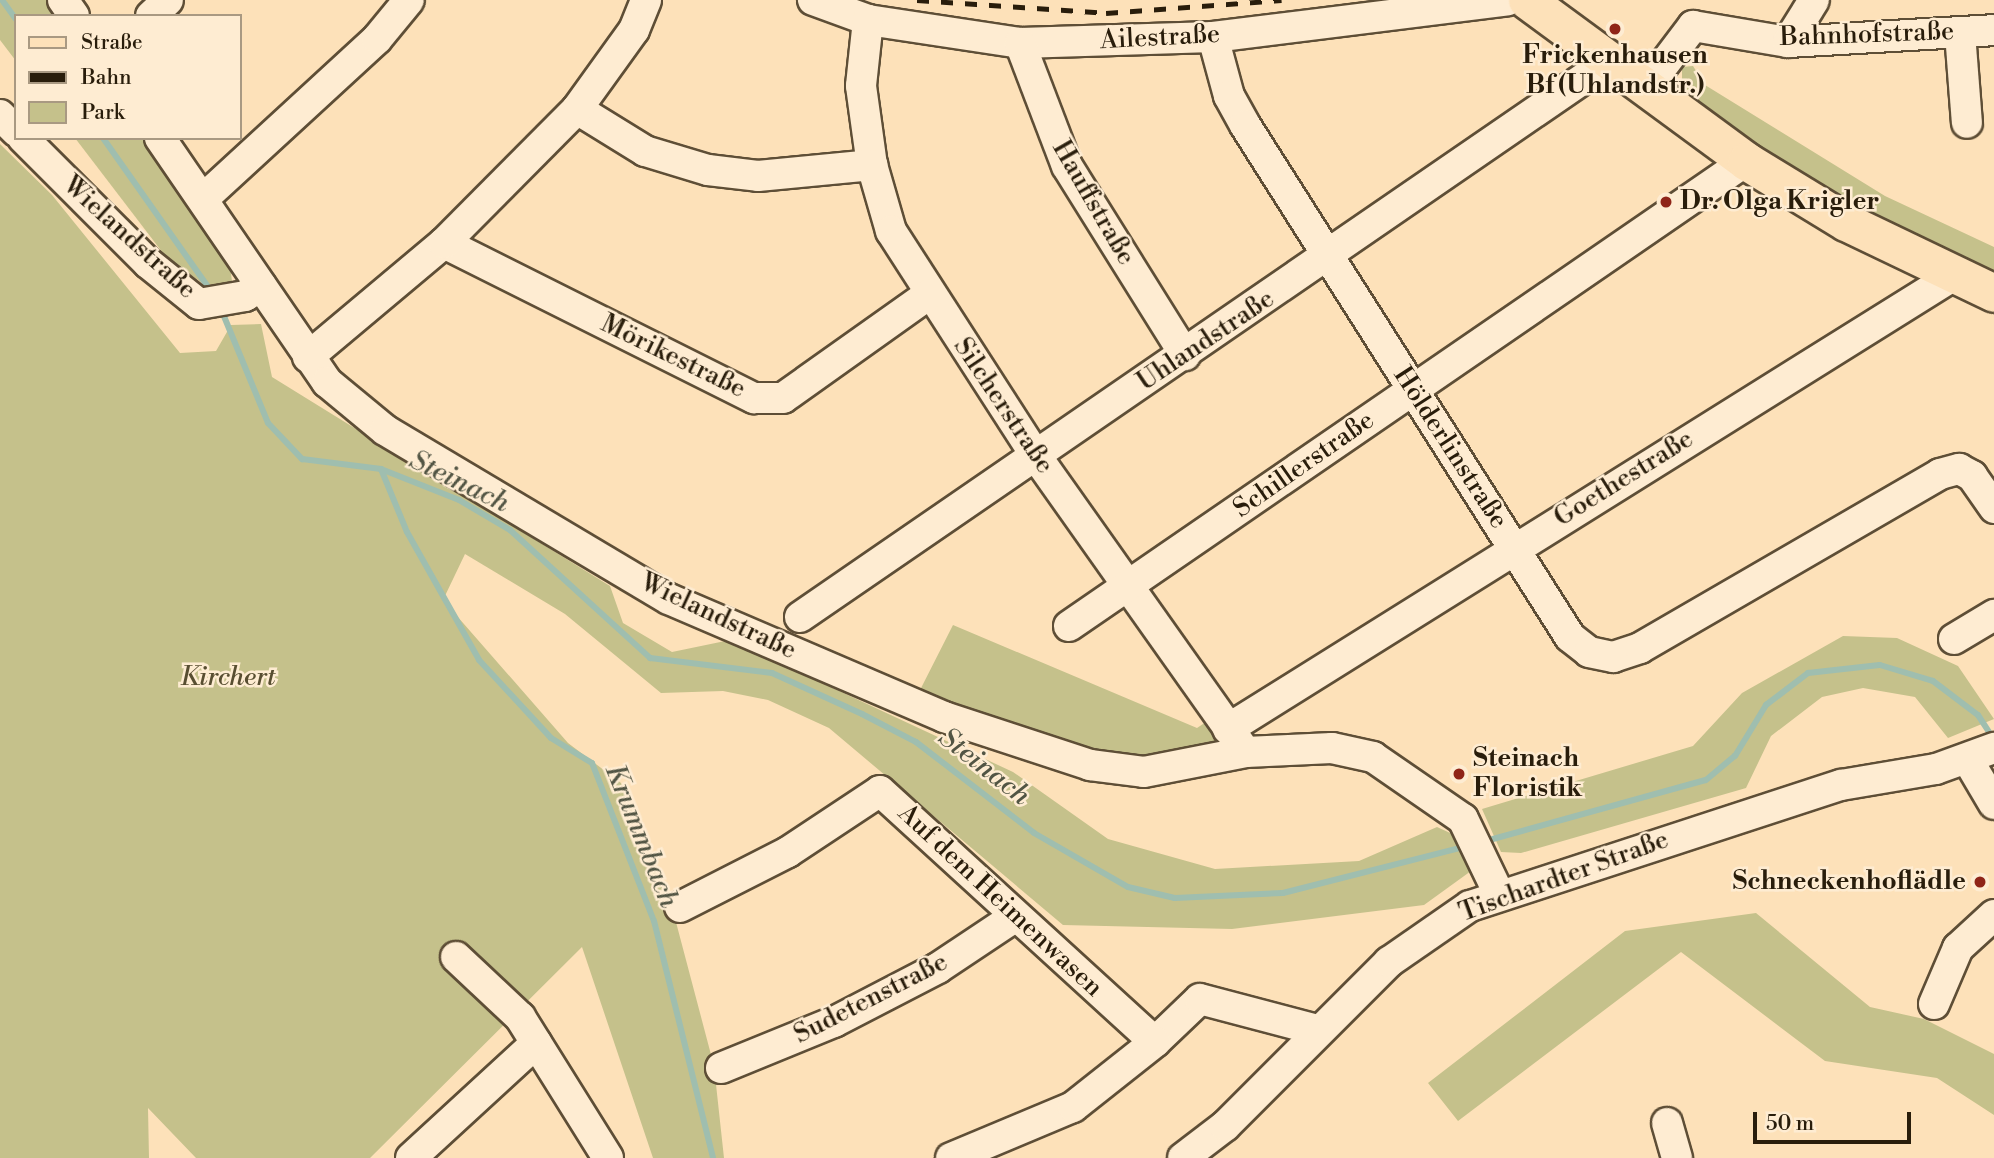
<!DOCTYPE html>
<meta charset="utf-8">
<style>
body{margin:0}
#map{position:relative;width:1994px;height:1158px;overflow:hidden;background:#fde1b9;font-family:"Libre Bodoni",serif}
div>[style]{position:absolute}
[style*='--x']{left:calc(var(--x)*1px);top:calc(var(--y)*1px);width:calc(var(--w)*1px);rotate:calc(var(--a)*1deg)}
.green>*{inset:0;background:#c5c18b}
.stream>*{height:6px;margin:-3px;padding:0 3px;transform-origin:3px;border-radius:3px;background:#9fbeaf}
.roads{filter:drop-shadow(2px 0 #5e4e36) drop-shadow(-2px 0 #5e4e36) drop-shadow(0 2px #5e4e36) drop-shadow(0 -2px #5e4e36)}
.minor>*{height:30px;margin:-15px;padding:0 15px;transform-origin:15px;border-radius:15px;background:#feecd2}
.major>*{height:37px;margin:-18.5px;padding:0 18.5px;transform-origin:18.5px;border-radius:18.5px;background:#fde1b9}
.rail>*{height:5px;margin-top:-2.5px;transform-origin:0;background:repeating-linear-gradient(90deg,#291d0b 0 12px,transparent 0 24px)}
.dots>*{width:19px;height:19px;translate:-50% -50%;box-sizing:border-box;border:4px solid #feecd2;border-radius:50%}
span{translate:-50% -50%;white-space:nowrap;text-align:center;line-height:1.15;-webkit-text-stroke:5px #feecd2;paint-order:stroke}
.street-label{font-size:26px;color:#291d0b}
.poi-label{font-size:26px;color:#291d0b;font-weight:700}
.left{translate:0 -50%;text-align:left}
.right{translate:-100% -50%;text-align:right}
.park-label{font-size:26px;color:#584e31;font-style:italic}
.water-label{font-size:28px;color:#525544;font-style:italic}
.legend{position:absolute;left:14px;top:14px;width:228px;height:126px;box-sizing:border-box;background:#feecd2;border:2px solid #a99982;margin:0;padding:9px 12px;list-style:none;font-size:21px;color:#291d0b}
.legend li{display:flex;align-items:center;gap:14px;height:35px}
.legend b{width:35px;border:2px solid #a99982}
.scale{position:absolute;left:1753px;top:1112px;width:158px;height:32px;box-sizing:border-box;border:4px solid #291d0b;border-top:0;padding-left:9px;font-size:21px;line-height:24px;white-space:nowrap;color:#291d0b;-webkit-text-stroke:5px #feecd2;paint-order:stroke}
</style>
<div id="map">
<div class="green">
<i style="clip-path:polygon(0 0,48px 0,60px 16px,16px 16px,16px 61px,0 40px)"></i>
<i style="clip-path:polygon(1693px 66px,1705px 85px,1885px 196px,1994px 247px,1994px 284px,1945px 265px,1682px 103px,1682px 67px)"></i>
<i style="clip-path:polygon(75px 138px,148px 138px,228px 247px,232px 282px,205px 285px,166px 257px)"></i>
<i style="clip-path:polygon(0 144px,52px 195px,180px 353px,216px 351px,231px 325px,261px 324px,272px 377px,610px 586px,623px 623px,672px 652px,730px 640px,1013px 772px,1108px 839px,1215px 869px,1359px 861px,1437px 827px,1459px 837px,1471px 871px,1424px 905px,1232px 929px,1063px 925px,829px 728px,768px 700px,723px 691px,661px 693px,565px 614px,465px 554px,443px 600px,568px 743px,621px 783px,672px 907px,714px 1066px,724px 1158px,653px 1158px,582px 947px,370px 1158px,196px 1158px,148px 1108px,149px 1158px,0 1158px)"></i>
<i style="clip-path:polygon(953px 625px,1197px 728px,1209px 720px,1218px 742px,1208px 754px,1120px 759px,917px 696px)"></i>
<i style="clip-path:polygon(1843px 636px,1897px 638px,1958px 666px,1994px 719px,1948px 738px,1915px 697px,1863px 688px,1822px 697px,1771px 736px,1746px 788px,1521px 853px,1501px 852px,1482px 809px,1693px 746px,1742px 693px)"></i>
<i style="clip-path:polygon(1756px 913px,1870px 1007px,1924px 1019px,1994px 1054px,1994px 1115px,1937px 1078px,1825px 1061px,1681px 952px,1458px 1121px,1428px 1083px,1625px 931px)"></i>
</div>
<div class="stream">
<i style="--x:2;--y:0;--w:24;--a:54"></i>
<i style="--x:103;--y:138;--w:191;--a:54.8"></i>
<i style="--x:221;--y:309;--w:123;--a:67.6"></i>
<i style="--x:268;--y:423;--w:50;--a:46.6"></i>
<i style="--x:302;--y:459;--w:80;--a:7.2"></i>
<i style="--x:381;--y:469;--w:84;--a:21.7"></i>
<i style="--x:459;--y:500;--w:59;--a:30.5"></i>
<i style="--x:510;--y:530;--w:190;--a:42.4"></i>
<i style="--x:650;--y:658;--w:123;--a:7"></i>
<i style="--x:772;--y:673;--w:99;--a:24.5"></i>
<i style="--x:862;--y:714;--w:61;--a:27.4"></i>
<i style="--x:916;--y:742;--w:149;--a:37.6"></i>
<i style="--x:1034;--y:833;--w:108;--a:29.9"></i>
<i style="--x:1128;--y:887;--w:48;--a:13.2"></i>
<i style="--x:1175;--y:898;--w:108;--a:-2.7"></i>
<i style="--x:1283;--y:893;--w:191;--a:-14.3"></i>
<i style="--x:381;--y:469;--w:68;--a:67.6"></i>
<i style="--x:407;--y:532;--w:147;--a:60.6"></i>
<i style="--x:479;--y:660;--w:106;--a:47.3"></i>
<i style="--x:551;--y:738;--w:48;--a:31.4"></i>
<i style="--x:592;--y:763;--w:170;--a:68.6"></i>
<i style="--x:654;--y:921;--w:244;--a:76"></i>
<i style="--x:1482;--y:842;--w:232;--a:-15.5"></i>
<i style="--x:1706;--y:780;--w:38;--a:-40"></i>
<i style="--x:1735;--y:756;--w:60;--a:-58.7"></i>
<i style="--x:1766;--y:705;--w:53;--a:-37.3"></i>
<i style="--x:1808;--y:673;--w:72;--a:-6.3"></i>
<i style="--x:1880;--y:665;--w:55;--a:16.8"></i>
<i style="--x:1933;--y:681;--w:56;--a:37.1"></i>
<i style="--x:1978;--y:715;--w:30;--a:57"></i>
</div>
<div class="roads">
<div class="minor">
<i style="--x:63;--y:0;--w:19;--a:55"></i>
<i style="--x:813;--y:0;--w:59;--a:20"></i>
<i style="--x:868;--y:20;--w:154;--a:8.6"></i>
<i style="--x:1020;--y:43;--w:193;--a:-1.8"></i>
<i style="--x:1213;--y:37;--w:297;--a:-7.1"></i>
<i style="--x:151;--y:16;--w:23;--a:-43"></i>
<i style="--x:868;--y:20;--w:66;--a:96.1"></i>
<i style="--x:861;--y:86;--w:80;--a:82.1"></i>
<i style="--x:872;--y:165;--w:69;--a:73.9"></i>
<i style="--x:891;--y:231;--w:268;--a:57.2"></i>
<i style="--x:1036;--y:456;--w:353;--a:54.7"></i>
<i style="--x:1960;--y:33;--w:90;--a:85.6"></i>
<i style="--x:1213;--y:37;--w:61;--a:74.8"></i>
<i style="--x:1229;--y:96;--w:33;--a:61"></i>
<i style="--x:1245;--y:125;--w:606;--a:57.59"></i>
<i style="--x:1570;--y:637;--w:24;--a:38"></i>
<i style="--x:1589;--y:652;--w:25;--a:12"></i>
<i style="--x:1613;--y:657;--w:28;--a:-18"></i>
<i style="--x:1640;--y:648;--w:347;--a:-30.1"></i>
<i style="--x:1940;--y:474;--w:20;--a:-15"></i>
<i style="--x:1959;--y:469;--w:15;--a:28"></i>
<i style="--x:1972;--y:476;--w:39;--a:55"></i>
<i style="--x:1788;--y:42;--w:49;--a:-58.2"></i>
<i style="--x:1020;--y:43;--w:132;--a:69.1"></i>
<i style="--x:1067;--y:166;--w:223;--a:58"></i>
<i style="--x:1646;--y:88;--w:78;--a:-52.8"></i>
<i style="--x:1693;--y:26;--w:96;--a:9.6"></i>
<i style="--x:1788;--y:42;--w:206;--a:-3.3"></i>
<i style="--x:577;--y:109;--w:80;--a:31.7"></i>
<i style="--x:645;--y:151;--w:66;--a:16.8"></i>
<i style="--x:708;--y:170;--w:50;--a:6.8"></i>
<i style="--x:758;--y:176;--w:115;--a:-5.5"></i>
<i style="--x:0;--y:115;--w:23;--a:45"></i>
<i style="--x:23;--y:138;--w:177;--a:45"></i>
<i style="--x:148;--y:263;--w:65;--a:38.8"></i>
<i style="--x:199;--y:304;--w:47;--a:-9.9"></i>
<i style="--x:245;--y:296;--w:19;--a:-32"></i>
<i style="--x:160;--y:138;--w:296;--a:55.6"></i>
<i style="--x:327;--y:382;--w:75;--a:39.6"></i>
<i style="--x:385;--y:430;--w:330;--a:30.8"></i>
<i style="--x:669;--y:599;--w:299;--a:23.2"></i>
<i style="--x:944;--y:717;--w:154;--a:18.2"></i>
<i style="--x:1090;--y:765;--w:54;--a:7.4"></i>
<i style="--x:1144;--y:772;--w:104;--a:-11.1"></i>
<i style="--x:1246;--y:752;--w:86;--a:-2.7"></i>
<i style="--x:1332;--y:748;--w:42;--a:12.4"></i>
<i style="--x:1373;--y:757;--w:109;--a:34.6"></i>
<i style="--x:1463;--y:819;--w:83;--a:64.4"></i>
<i style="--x:203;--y:199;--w:236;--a:-42.6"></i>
<i style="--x:377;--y:39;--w:50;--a:-50.6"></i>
<i style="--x:444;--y:243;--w:347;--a:26.6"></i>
<i style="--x:754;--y:398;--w:29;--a:0"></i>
<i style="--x:783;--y:398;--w:178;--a:-35.4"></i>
<i style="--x:308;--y:357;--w:177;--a:-40"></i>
<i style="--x:444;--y:243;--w:189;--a:-45.2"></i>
<i style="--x:577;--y:109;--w:97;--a:-54.2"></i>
<i style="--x:634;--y:30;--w:32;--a:-68"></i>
<i style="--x:800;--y:617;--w:982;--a:-34.5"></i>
<i style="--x:1069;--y:626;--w:821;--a:-34.48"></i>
<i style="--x:1954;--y:639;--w:47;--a:-31"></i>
<i style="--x:1228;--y:729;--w:853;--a:-32.01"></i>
<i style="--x:1968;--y:760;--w:51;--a:59.4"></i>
<i style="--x:680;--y:907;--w:121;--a:-27"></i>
<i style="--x:788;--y:852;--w:110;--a:-33.5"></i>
<i style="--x:880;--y:791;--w:372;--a:42.4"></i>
<i style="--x:1155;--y:1042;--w:62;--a:-43.7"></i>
<i style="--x:1200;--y:999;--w:121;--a:14.8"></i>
<i style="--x:456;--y:957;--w:88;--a:43.2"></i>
<i style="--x:520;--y:1017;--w:166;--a:58"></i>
<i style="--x:1934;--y:1004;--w:61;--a:-66.8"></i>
<i style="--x:1958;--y:948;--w:49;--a:-42.5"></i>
<i style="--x:721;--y:1068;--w:122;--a:-22.2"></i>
<i style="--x:834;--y:1022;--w:117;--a:-27.4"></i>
<i style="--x:938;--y:968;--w:90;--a:-33.7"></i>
<i style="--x:1667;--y:1123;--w:36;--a:74"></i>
<i style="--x:411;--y:1158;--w:170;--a:-42.6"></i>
<i style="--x:951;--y:1158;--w:132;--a:-22.7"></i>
<i style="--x:1073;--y:1107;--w:105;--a:-38.4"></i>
<i style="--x:1183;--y:1158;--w:53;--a:-37.3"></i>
<i style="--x:1225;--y:1126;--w:232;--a:-45"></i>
<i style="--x:1389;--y:962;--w:98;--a:-34.7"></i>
<i style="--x:1470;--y:906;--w:390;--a:-18.1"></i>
<i style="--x:1841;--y:785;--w:96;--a:-9.6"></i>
<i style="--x:1936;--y:769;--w:62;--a:-19.9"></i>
</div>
<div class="major">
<i style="--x:1527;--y:0;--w:272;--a:36.3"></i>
<i style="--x:1746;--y:161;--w:117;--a:31.4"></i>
<i style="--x:1846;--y:222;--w:164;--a:25.6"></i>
</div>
</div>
<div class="rail">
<i style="--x:917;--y:0;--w:189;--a:3.9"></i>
<i style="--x:1106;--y:13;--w:176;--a:-4.2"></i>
</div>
<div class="dots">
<i style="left:1615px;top:29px;background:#8f2418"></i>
<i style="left:1666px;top:202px;background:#8f2418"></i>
<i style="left:1459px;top:774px;background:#8f2418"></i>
<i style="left:1980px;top:882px;background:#8f2418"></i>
</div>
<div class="street-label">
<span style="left:1867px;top:35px;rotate:-2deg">Bahnhofstraße</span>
<span style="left:1160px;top:38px;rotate:-3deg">Ailestraße</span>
<span style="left:1093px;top:203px;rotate:60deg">Hauffstraße</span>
<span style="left:129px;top:238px;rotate:42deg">Wielandstraße</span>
<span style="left:1206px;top:341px;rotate:-34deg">Uhlandstraße</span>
<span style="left:673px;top:357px;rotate:26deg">Mörikestraße</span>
<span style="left:1003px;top:406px;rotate:56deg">Silcherstraße</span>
<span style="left:1450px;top:448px;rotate:57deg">Hölderlinstraße</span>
<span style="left:1304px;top:465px;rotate:-35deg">Schillerstraße</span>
<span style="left:1624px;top:479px;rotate:-32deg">Goethestraße</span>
<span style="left:718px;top:617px;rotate:25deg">Wielandstraße</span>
<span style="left:1564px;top:877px;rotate:-20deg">Tischardter Straße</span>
<span style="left:1000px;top:901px;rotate:43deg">Auf dem Heimenwasen</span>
<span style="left:871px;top:999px;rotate:-27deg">Sudetenstraße</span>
</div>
<div class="poi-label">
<span style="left:1615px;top:71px">Frickenhausen<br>Bf (Uhlandstr.)</span>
<span class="left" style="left:1680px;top:202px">Dr. Olga Krigler</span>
<span class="left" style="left:1473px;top:774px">Steinach<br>Floristik</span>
<span class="right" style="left:1966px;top:882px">Schneckenhoflädle</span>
</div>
<div class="park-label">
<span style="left:228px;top:678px">Kirchert</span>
</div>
<div class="water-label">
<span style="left:459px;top:482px;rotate:26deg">Steinach</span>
<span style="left:984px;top:767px;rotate:38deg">Steinach</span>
<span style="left:641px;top:836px;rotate:68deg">Krummbach</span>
</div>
<ul class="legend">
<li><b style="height:9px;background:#fde1b9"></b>Straße</li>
<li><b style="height:9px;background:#291d0b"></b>Bahn</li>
<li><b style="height:19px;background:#c5c18b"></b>Park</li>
</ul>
<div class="scale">50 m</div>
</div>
